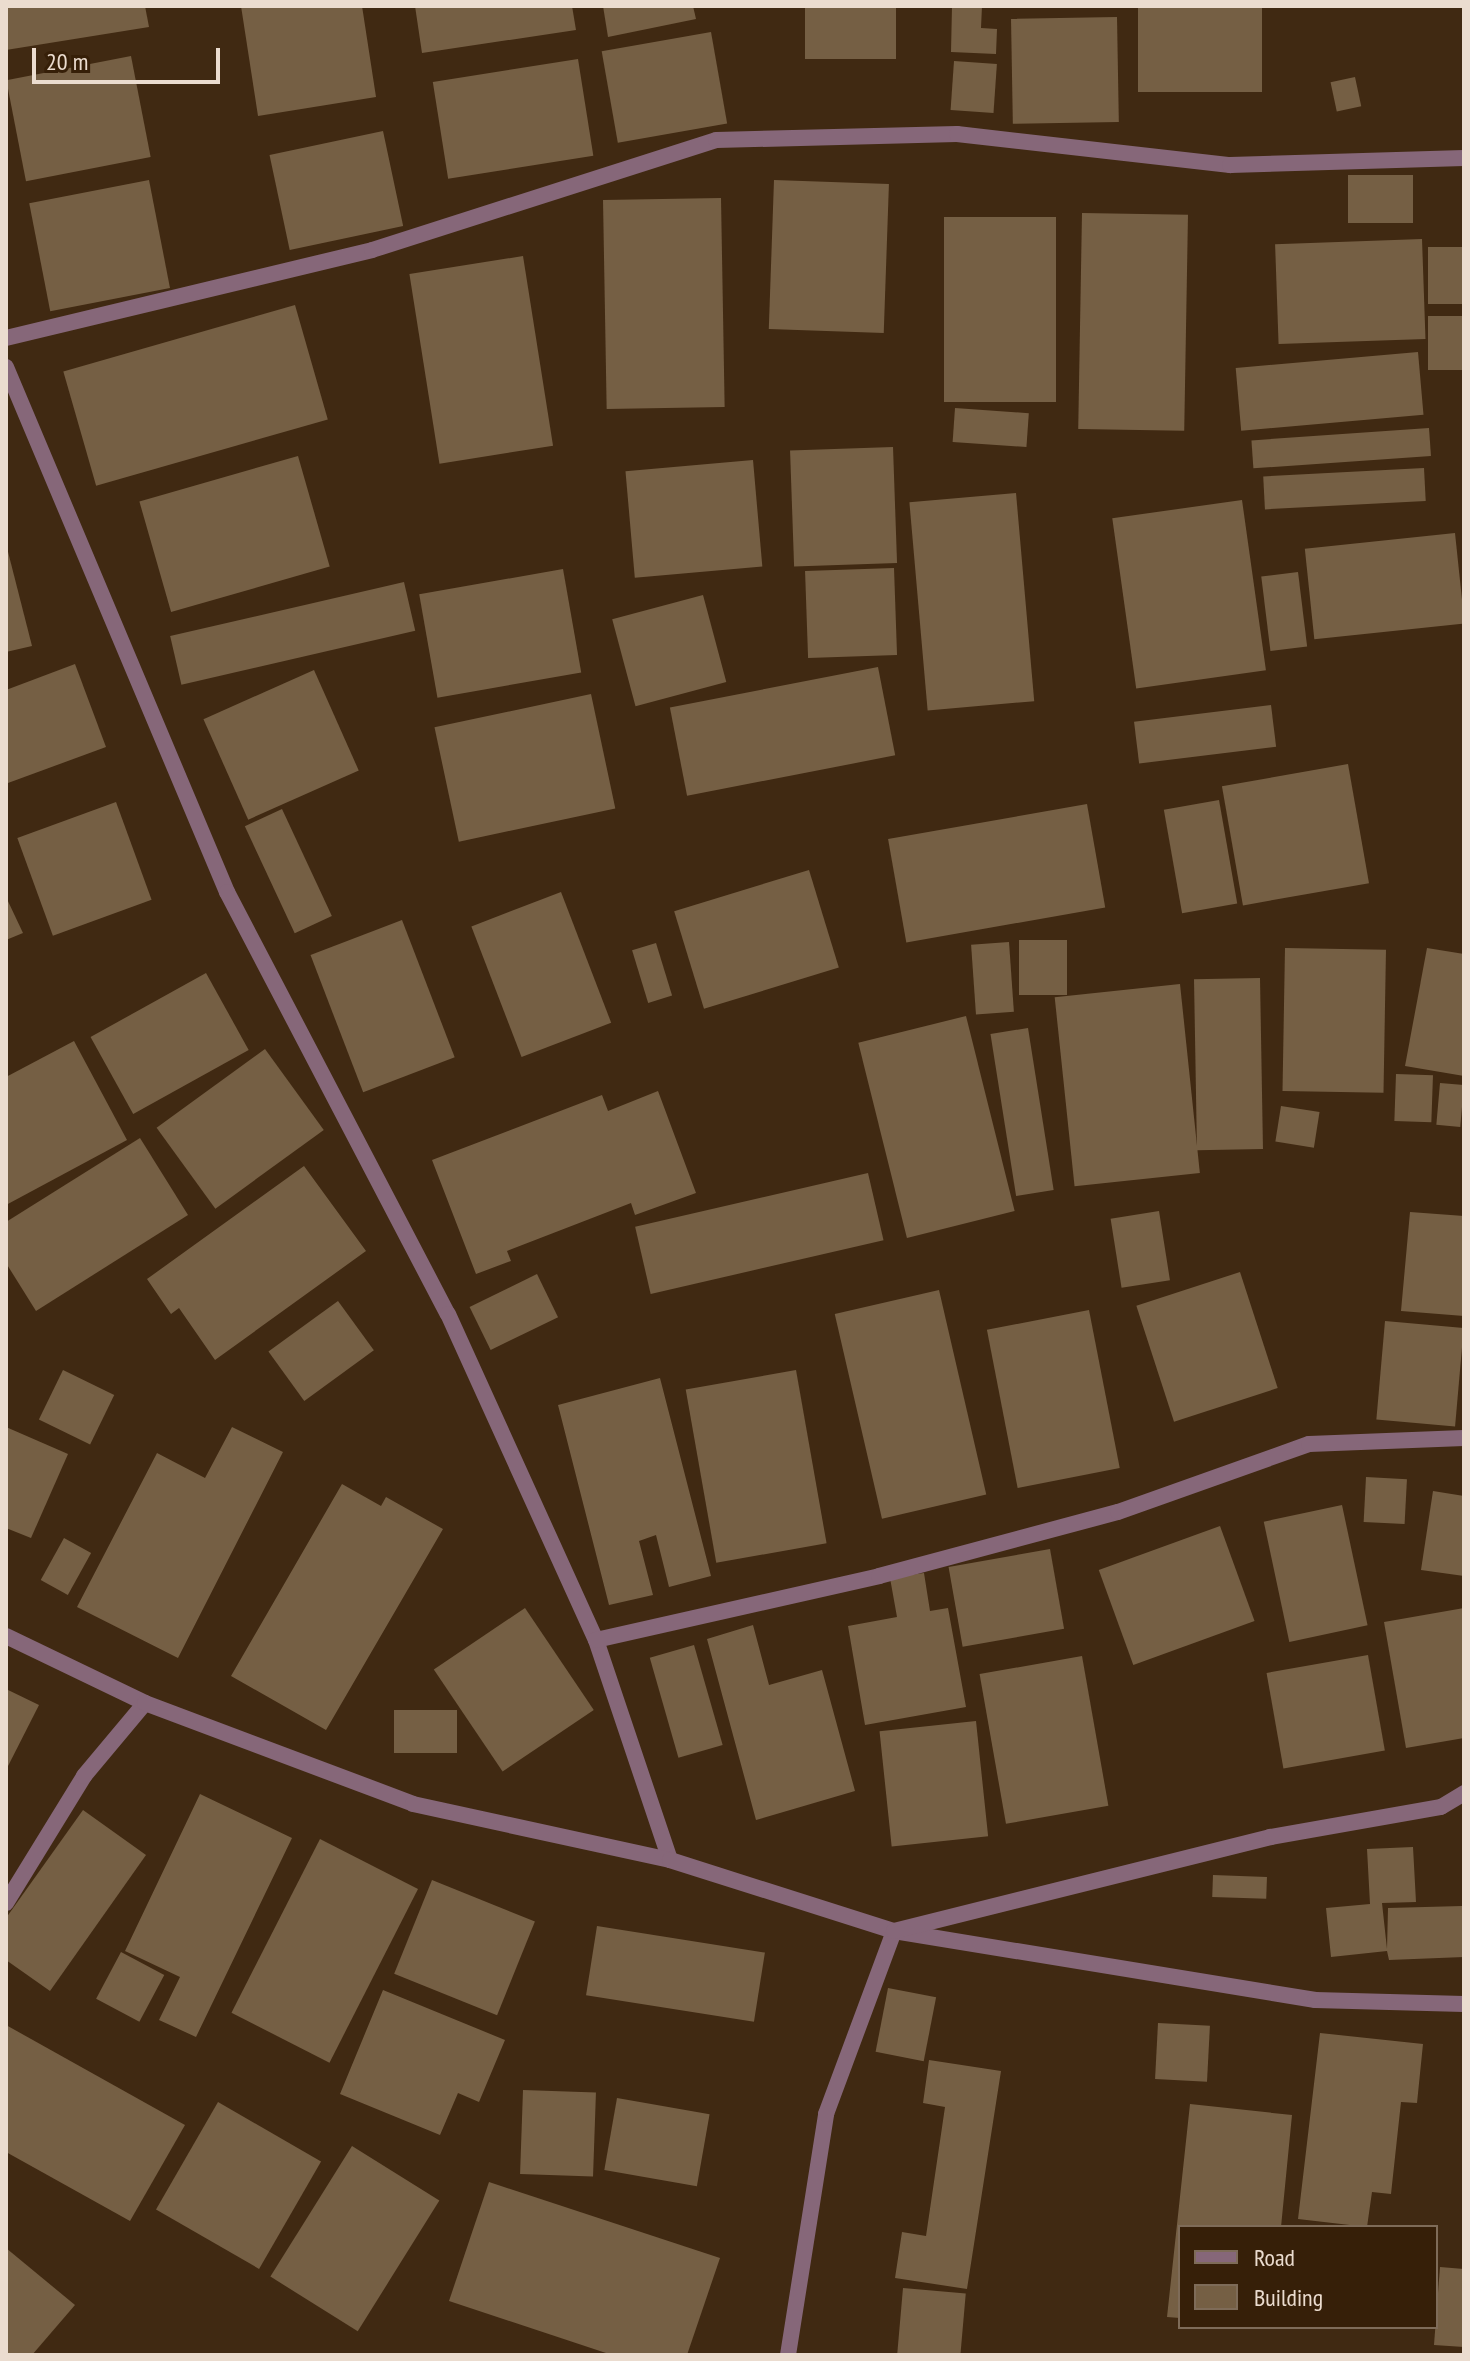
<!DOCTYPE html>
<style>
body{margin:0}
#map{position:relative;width:1470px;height:2361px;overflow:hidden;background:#402912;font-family:"PT Sans Narrow",sans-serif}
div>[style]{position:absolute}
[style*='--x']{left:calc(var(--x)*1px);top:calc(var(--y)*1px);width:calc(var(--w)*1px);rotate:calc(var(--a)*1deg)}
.building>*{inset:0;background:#755f44;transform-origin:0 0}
.minor>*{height:16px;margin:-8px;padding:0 8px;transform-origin:8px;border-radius:8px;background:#866779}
.tertiary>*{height:16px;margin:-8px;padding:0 8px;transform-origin:8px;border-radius:8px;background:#866779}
span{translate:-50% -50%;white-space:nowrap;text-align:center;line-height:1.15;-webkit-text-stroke:6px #361f08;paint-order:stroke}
.frame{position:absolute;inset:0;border:8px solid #ebdccf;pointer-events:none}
.legend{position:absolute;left:1178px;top:2225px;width:260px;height:104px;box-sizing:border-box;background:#361f08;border:2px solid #7e6b58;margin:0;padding:10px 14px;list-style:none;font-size:24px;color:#ebdccf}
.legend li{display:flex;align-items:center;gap:16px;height:40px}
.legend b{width:40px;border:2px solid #7e6b58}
.scale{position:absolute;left:32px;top:48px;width:188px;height:36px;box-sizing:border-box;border:4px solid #ebdccf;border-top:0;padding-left:10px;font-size:24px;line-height:28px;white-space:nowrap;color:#ebdccf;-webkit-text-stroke:6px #361f08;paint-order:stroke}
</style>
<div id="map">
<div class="building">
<i style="clip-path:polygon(6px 6px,145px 6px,149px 27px,6px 50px)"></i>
<i style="clip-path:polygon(241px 6px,362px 6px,376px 97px,258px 116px)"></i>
<i style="clip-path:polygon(415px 6px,572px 6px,576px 30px,422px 53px)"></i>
<i style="clip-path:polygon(603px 6px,693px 6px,696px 19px,608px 37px)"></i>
<i style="left:805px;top:6px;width:91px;height:53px"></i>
<i style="clip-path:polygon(952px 6px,982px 6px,981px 28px,997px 29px,996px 54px,951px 52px)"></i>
<i style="left:1138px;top:6px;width:124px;height:86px"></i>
<i style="left:1117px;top:17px;width:105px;height:106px;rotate:89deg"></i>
<i style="left:711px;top:32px;width:93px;height:111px;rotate:80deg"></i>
<i style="left:131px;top:56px;width:103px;height:127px;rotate:79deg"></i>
<i style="left:578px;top:59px;width:98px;height:147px;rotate:81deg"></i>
<i style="left:954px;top:61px;width:43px;height:49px;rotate:4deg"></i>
<i style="left:1355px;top:77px;width:30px;height:25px;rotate:78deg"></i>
<i style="left:383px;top:131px;width:97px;height:116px;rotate:78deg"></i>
<i style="left:1413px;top:175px;width:48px;height:65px;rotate:90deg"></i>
<i style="left:149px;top:180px;width:110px;height:122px;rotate:79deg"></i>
<i style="left:774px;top:180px;width:115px;height:149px;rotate:2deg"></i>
<i style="left:721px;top:198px;width:209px;height:118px;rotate:89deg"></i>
<i style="left:1082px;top:213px;width:106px;height:216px;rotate:1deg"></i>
<i style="left:944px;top:217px;width:112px;height:185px"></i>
<i style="left:1422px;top:239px;width:100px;height:147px;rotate:88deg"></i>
<i style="left:1428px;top:247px;width:36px;height:57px"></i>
<i style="left:523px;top:256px;width:192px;height:115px;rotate:81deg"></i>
<i style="left:295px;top:305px;width:119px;height:241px;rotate:74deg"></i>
<i style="left:1464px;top:316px;width:54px;height:36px;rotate:90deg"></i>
<i style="left:1418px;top:352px;width:63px;height:183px;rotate:85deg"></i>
<i style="left:955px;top:408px;width:74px;height:34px;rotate:4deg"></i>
<i style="left:1429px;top:428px;width:28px;height:178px;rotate:86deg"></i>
<i style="left:893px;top:447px;width:116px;height:103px;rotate:88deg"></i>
<i style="left:298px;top:456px;width:115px;height:165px;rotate:74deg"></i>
<i style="left:753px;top:460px;width:107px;height:128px;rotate:85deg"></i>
<i style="left:1424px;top:468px;width:33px;height:161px;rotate:87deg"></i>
<i style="left:1016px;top:493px;width:209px;height:107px;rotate:85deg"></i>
<i style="left:1242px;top:500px;width:172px;height:131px;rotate:82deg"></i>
<i style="left:1455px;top:533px;width:91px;height:151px;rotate:84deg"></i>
<i style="clip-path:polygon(6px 544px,32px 646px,6px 652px)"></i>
<i style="left:894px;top:568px;width:87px;height:89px;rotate:88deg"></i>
<i style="left:563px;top:569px;width:105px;height:146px;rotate:80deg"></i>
<i style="left:1298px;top:572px;width:75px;height:37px;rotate:83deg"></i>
<i style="left:404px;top:582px;width:50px;height:240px;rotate:77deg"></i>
<i style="left:703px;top:595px;width:90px;height:94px;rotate:75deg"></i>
<i style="clip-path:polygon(75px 664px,106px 747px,8px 783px,6px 690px)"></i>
<i style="left:878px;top:667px;width:90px;height:212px;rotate:79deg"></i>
<i style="left:314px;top:670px;width:110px;height:121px;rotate:66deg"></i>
<i style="left:591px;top:694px;width:117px;height:160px;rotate:78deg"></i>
<i style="left:1271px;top:705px;width:42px;height:138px;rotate:83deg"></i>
<i style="left:1348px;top:764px;width:121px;height:128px;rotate:80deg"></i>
<i style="left:1219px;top:800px;width:105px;height:56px;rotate:80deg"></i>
<i style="left:116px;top:802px;width:104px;height:105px;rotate:70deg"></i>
<i style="left:1087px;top:804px;width:105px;height:202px;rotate:80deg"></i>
<i style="left:282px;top:809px;width:118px;height:41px;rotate:65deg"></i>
<i style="left:809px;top:870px;width:102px;height:141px;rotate:73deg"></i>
<i style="left:561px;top:892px;width:140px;height:96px;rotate:69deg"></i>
<i style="clip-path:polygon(6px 897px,23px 933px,6px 940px)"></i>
<i style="left:402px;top:920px;width:147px;height:98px;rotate:69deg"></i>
<i style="left:1019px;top:940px;width:48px;height:55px"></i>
<i style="left:1009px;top:942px;width:70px;height:38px;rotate:86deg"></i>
<i style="left:656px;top:943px;width:55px;height:25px;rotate:73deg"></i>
<i style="left:1285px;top:948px;width:101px;height:143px;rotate:1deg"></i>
<i style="clip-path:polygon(1427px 948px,1464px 954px,1464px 1076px,1405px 1066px)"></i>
<i style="left:206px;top:973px;width:88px;height:132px;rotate:61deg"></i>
<i style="left:1260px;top:978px;width:171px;height:66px;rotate:89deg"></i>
<i style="left:1180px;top:984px;width:190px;height:126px;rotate:84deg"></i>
<i style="left:966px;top:1016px;width:201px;height:111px;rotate:76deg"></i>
<i style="left:1028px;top:1028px;width:164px;height:38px;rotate:81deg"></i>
<i style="clip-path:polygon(74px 1041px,127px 1140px,6px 1205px,6px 1077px)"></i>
<i style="left:265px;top:1049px;width:100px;height:134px;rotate:54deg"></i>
<i style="left:1396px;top:1074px;width:37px;height:47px;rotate:2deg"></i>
<i style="left:1440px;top:1083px;width:24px;height:42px;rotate:5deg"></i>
<i style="clip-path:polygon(658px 1091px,696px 1193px,635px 1215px,631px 1203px,507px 1251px,511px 1261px,476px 1274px,432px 1160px,602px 1095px,608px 1111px)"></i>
<i style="left:1281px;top:1106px;width:39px;height:36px;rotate:9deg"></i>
<i style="clip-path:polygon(140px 1138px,188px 1215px,36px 1311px,6px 1263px,6px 1222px)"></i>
<i style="clip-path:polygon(304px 1166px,366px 1251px,215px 1360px,179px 1308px,171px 1314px,147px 1279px)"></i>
<i style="left:868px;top:1173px;width:69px;height:239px;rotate:77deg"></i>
<i style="left:1159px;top:1211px;width:70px;height:49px;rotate:81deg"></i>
<i style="clip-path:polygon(1410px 1212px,1464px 1216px,1464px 1316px,1401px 1311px)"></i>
<i style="left:1240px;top:1272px;width:122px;height:109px;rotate:72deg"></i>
<i style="left:537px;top:1274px;width:48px;height:75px;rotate:64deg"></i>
<i style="left:939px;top:1290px;width:210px;height:107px;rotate:77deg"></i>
<i style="left:338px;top:1301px;width:61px;height:86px;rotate:54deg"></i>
<i style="left:1089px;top:1310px;width:161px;height:104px;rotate:79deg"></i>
<i style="left:1385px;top:1321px;width:79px;height:99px;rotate:5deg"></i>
<i style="left:63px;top:1370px;width:57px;height:55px;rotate:26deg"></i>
<i style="left:796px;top:1370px;width:176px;height:112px;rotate:80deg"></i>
<i style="clip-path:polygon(660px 1378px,711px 1576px,669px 1587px,656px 1535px,639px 1541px,653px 1595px,609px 1605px,558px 1405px)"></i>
<i style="clip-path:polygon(6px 1427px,68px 1454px,31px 1538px,6px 1528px)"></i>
<i style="clip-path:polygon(232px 1427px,283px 1452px,178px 1658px,77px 1607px,157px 1453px,205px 1478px)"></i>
<i style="left:1366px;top:1477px;width:41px;height:45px;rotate:3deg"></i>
<i style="clip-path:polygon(342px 1484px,381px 1506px,386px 1497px,443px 1529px,326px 1730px,231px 1676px)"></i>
<i style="clip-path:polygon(1433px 1491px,1464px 1496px,1464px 1576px,1421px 1570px)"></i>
<i style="left:1342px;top:1505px;width:123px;height:80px;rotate:78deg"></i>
<i style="left:1220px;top:1526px;width:101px;height:129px;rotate:70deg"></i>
<i style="left:64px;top:1538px;width:31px;height:48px;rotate:29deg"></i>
<i style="left:1050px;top:1549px;width:81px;height:103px;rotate:80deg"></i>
<i style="clip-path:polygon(924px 1573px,930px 1611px,948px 1608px,966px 1707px,865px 1725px,848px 1626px,897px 1617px,890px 1578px)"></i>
<i style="left:525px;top:1608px;width:123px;height:110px;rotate:56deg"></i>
<i style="clip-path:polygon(1464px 1608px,1464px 1738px,1406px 1748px,1384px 1622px)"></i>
<i style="clip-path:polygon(753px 1625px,769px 1685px,822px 1670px,855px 1791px,756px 1820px,707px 1639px)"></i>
<i style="left:694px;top:1645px;width:104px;height:46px;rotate:74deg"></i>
<i style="left:1368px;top:1655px;width:97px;height:103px;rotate:80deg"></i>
<i style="left:1082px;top:1656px;width:152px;height:104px;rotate:80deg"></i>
<i style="clip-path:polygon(6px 1689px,39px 1705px,6px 1770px)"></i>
<i style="left:394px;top:1710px;width:63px;height:43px"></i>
<i style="left:976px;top:1721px;width:116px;height:97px;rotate:84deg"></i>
<i style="clip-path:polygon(200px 1794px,292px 1838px,196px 2037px,159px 2020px,180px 1977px,125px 1951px)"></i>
<i style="clip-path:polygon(83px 1810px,146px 1855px,50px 1991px,6px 1960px,6px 1918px)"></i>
<i style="left:320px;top:1839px;width:110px;height:195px;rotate:27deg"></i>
<i style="clip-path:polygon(1413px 1847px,1416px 1902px,1382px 1903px,1387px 1949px,1388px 1908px,1462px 1906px,1464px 1957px,1389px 1960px,1387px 1951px,1331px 1957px,1326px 1908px,1370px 1904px,1367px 1849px)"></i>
<i style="left:1213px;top:1875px;width:54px;height:22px;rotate:2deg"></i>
<i style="left:432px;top:1880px;width:111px;height:101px;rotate:22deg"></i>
<i style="left:597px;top:1926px;width:170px;height:70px;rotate:9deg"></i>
<i style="left:121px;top:1952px;width:49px;height:53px;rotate:28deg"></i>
<i style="left:888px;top:1988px;width:49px;height:65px;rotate:11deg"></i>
<i style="clip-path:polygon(383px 1990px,505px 2040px,479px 2102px,458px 2093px,440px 2135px,340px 2094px)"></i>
<i style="left:1158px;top:2023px;width:52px;height:56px;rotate:3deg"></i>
<i style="clip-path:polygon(6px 2025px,185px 2125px,130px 2221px,6px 2152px)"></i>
<i style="clip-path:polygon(1320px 2033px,1423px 2044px,1417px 2103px,1401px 2102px,1391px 2194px,1372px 2192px,1367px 2227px,1298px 2219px)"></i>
<i style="clip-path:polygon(929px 2060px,1001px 2071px,967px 2289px,895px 2278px,902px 2232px,926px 2236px,945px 2107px,923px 2103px)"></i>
<i style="left:523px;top:2090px;width:73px;height:84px;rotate:2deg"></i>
<i style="left:617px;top:2098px;width:94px;height:73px;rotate:10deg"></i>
<i style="left:218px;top:2102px;width:119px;height:124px;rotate:30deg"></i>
<i style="clip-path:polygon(1190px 2104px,1292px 2115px,1281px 2227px,1180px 2227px,1180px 2318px,1167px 2317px)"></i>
<i style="left:352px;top:2146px;width:103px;height:154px;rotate:32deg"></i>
<i style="clip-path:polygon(489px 2182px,720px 2258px,687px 2355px,612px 2355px,449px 2301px)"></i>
<i style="clip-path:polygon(6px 2248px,75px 2305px,32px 2355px,6px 2355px)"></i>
<i style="clip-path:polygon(1440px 2267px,1464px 2269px,1464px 2347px,1434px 2345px)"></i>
<i style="left:903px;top:2288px;width:63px;height:67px;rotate:5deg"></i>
</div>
<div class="minor">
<i style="--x:6;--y:338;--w:376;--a:-13.5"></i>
<i style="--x:372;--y:250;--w:361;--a:-17.7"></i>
<i style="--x:716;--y:140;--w:241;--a:-1.4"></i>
<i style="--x:957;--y:134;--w:275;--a:6.5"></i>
<i style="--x:1230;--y:165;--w:234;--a:-1.7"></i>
<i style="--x:6;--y:367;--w:570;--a:67.17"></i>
<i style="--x:227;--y:892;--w:476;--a:62.4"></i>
<i style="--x:448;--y:1314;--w:358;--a:65.6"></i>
<i style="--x:596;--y:1640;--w:232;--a:71.4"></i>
<i style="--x:596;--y:1640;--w:290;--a:-12.7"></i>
<i style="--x:879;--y:1576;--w:247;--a:-15"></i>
<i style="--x:1118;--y:1512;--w:203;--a:-19.6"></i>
<i style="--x:1309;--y:1444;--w:155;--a:-2.2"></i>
<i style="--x:6;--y:1903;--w:149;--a:-58.4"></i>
<i style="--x:84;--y:1776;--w:95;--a:-50.1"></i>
</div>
<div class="tertiary">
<i style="--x:6;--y:1636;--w:154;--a:25.7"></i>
<i style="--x:145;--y:1703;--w:286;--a:20.6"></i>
<i style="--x:413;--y:1804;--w:263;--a:12.3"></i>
<i style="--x:670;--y:1860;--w:235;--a:17.6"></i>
<i style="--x:894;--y:1931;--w:427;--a:9.3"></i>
<i style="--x:1315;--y:2000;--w:149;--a:1.5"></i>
<i style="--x:788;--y:2355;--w:244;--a:-81"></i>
<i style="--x:826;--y:2114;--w:195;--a:-69.6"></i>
<i style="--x:894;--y:1931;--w:388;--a:-14"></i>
<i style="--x:1270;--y:1837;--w:174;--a:-10"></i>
<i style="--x:1441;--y:1807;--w:27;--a:-31"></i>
</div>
<div class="frame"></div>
<ul class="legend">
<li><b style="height:10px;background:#866779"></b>Road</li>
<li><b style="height:22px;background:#755f44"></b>Building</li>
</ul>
<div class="scale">20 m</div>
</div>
